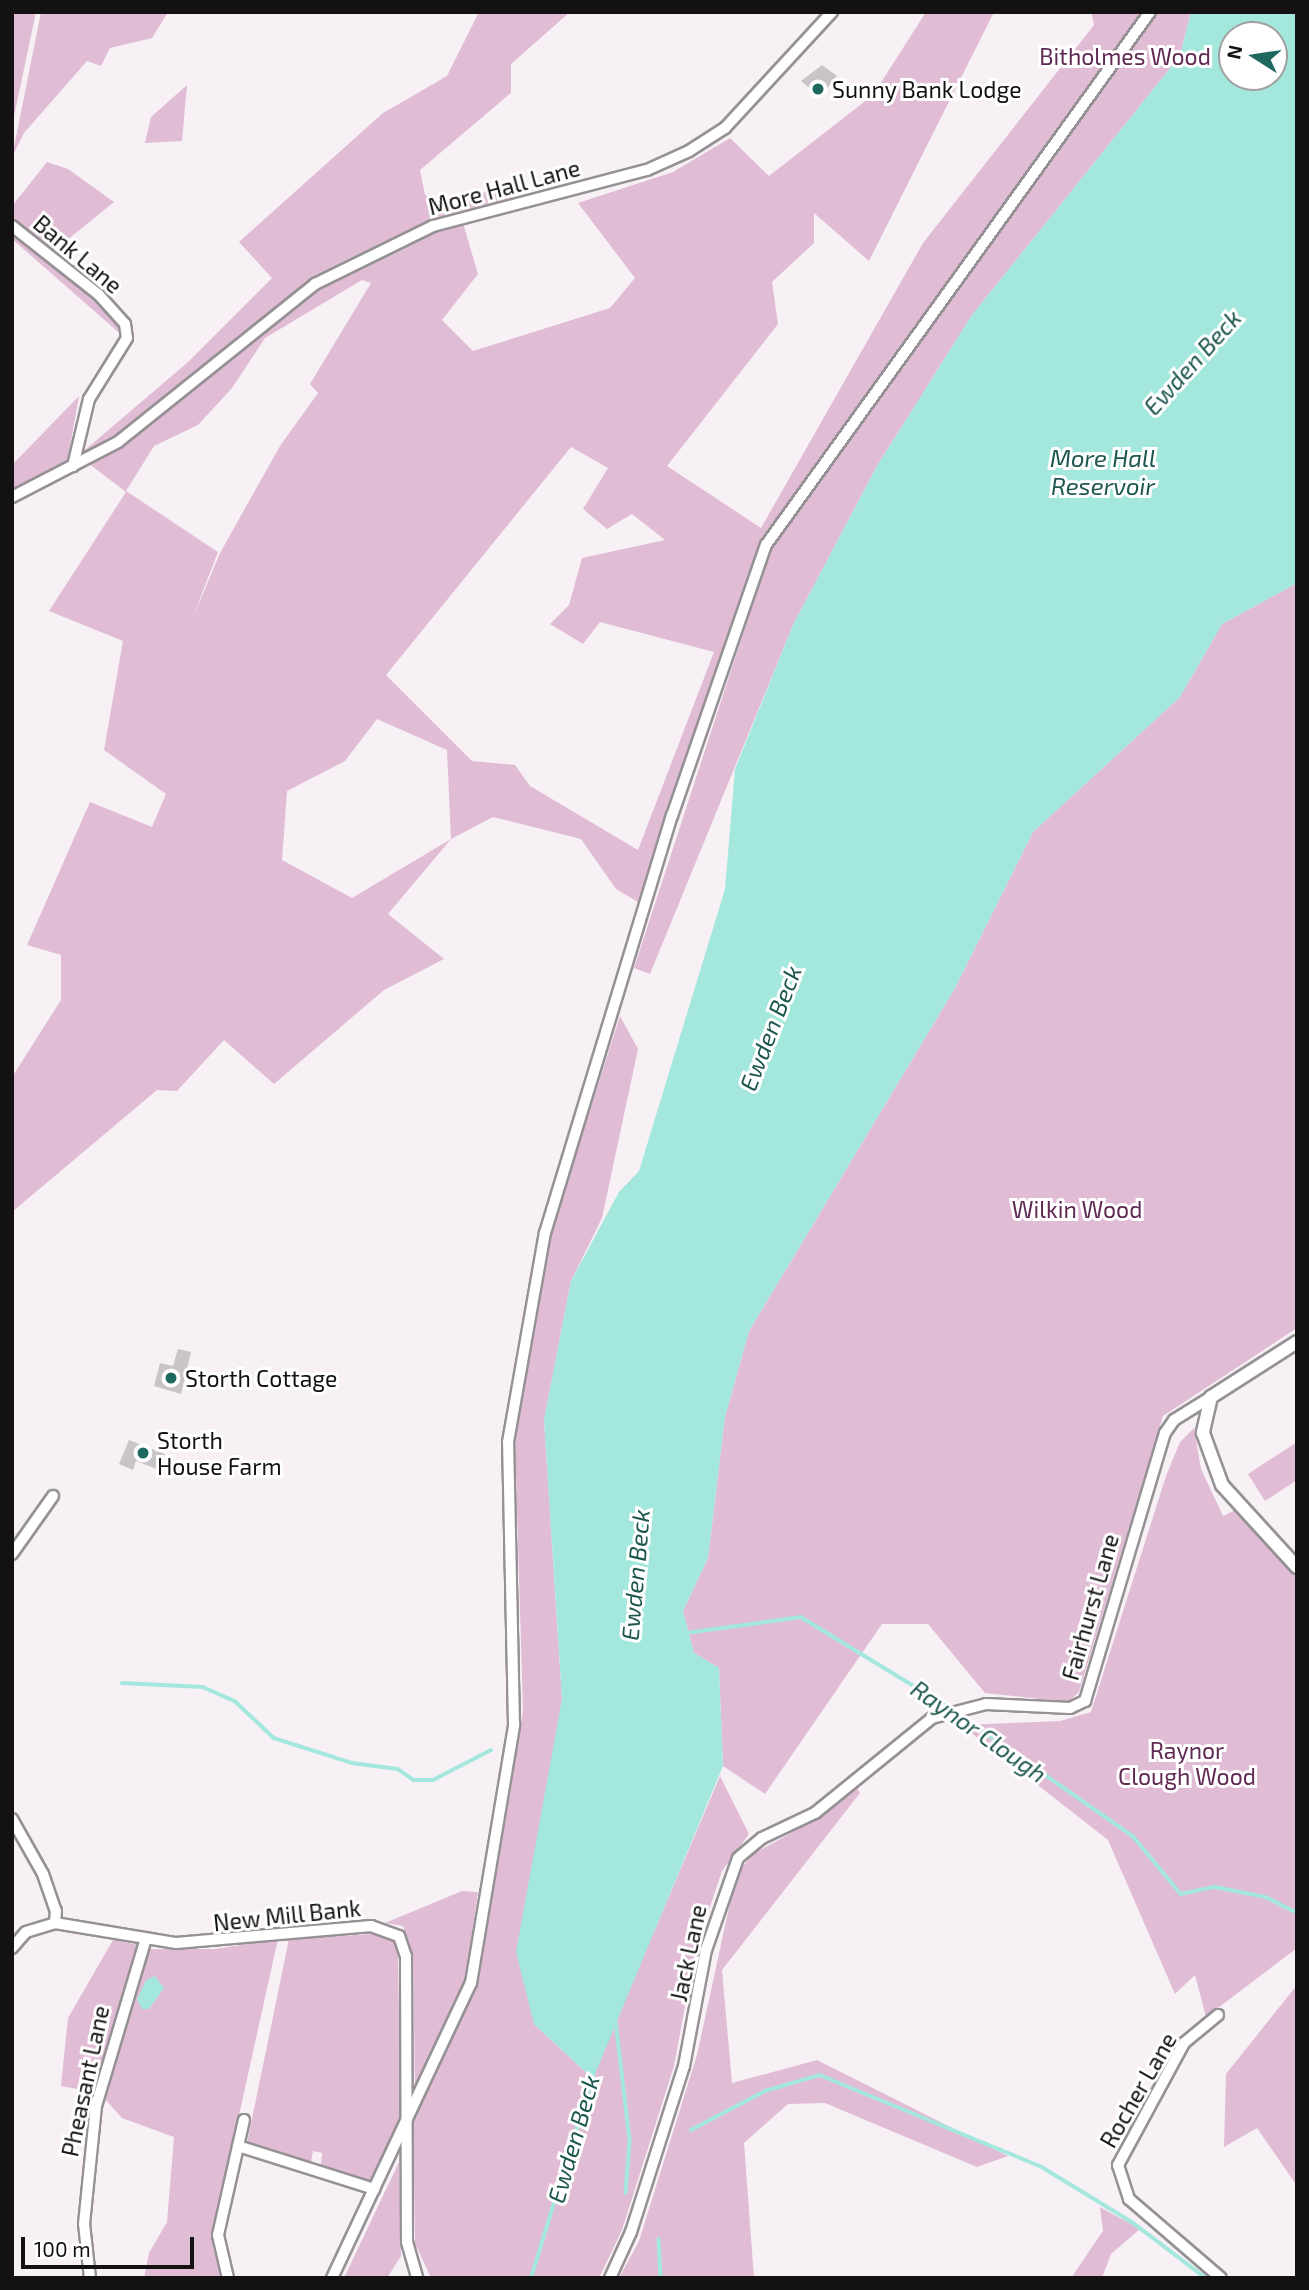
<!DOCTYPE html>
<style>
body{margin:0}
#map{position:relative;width:1309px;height:2290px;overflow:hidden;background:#f7f1f5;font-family:"Exo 2",sans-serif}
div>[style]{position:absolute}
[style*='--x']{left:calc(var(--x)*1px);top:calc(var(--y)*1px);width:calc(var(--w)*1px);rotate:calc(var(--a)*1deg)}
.green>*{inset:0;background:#e0bcd5}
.water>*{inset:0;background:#a4e7dd}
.stream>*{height:3.5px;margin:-1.75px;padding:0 1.75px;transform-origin:1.75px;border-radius:1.75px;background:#a4e7dd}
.building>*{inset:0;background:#c9c4c7}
.roads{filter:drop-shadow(2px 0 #969194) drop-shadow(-2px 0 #969194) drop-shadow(0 2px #969194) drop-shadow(0 -2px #969194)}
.minor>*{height:10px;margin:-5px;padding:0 5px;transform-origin:5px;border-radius:5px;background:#fff}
.tertiary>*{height:12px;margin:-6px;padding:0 6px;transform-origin:6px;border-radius:6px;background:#fff}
.dots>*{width:19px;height:19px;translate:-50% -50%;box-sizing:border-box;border:4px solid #fff;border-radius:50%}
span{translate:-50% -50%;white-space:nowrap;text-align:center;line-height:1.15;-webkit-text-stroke:6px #fff;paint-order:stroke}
.park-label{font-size:23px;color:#602953}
.poi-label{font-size:23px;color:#131112}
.left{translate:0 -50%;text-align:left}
.street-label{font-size:23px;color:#131112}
.water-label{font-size:24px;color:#1d564f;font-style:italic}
.frame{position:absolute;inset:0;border:14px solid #131112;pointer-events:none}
.north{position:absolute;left:1218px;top:21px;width:70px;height:70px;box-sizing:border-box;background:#fff;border:2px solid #a1a0a0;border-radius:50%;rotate:282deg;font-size:19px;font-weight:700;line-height:28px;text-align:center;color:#131112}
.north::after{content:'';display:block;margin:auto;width:24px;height:32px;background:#1f6860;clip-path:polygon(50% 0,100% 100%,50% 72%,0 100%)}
.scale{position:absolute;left:21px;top:2237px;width:173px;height:32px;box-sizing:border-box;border:4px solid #131112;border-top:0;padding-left:9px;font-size:21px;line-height:24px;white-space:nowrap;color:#131112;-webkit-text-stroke:5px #fff;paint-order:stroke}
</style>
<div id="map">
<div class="green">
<i style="clip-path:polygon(12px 12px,36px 12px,12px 126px)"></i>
<i style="clip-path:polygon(41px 12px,168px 12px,152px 38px,110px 48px,101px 66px,87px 61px,24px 133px,12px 157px)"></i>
<i style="clip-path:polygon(479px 12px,570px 12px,511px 64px,511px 93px,420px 170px,425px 195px,451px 206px,502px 185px,514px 200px,434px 222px,312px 281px,113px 439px,79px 455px,187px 363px,272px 278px,239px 242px,383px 113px,447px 76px)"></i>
<i style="clip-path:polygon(evenodd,926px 12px,994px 12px,869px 261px,814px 213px,814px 243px,772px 282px,778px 324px,667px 466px,761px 528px,923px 243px,1094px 25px,1091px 12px,1191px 12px,1180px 56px,972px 315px,877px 466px,793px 625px,650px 974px,634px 968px,771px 548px,808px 499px,787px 509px,762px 543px,638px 902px,616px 889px,581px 839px,493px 817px,451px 839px,388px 914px,444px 959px,384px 990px,274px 1084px,224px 1040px,177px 1091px,157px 1090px,12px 1212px,12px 1077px,61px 1000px,61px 955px,27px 945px,90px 802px,152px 827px,166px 794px,104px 750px,123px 641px,49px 611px,126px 492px,88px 463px,317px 287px,434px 230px,463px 223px,478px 274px,442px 320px,473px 351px,610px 308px,635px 278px,578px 203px,673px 172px,730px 138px,769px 176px,873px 95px,926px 12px,362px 280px,371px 283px,310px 384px,318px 393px,280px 446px,220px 553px,191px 622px,218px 552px,126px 491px,154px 446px,198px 425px,232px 388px,265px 338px,362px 280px,926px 12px,571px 447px,608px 468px,583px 509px,607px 529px,632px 514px,665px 540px,582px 558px,569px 605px,550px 624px,583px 644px,600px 622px,714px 652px,638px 850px,530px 786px,515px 765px,472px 761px,386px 675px,571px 447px,926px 12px,377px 719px,447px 750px,451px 839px,352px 898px,282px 860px,287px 791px,345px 761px,377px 719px)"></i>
<i style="clip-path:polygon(187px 85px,182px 141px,145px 143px,151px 117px)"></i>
<i style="clip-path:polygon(47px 162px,68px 169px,114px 202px,51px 253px,12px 221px,12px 206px)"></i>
<i style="clip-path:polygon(12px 228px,97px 296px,122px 324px,124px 337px,12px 239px)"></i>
<i style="clip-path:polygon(79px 396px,67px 463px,12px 492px,12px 465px)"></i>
<i style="clip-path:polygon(1297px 583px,1297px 1328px,1163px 1416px,1079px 1692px,1068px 1702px,985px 1693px,928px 1624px,882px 1624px,765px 1794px,723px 1766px,719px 1668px,694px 1653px,683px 1611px,708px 1558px,725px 1417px,749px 1331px,955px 988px,1033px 832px,1180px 697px,1222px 624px)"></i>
<i style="clip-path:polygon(620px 1016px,638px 1049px,602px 1218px,571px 1281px,544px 1420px,562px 1699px,549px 1789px,534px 2024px,592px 2078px,720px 1776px,749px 1834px,722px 1871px,695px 1952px,674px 2066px,622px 2230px,599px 2278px,431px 2278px,415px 2243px,413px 2120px,476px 1986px,523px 1711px,515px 1442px,551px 1232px)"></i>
<i style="clip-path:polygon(1194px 1428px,1201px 1469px,1223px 1516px,1235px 1510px,1297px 1575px,1297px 1948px,1206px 2017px,1195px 1975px,1175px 1994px,1108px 1840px,961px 1725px,1060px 1721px,1091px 1712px,1166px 1476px,1180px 1442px)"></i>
<i style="clip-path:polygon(1297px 1442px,1297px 1480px,1265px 1501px,1248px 1474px)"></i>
<i style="clip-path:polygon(855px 1785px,860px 1793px,722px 1970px,732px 2083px,817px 2060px,1008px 2156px,977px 2167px,825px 2103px,788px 2104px,744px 2143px,754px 2278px,619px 2278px,639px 2241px,697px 2055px,736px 1875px,753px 1854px,822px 1816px)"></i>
<i style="clip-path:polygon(462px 1891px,478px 1892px,465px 1981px,415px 2088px,413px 1955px,403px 1926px,385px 1923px)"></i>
<i style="clip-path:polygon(372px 1934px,394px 1941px,398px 1955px,401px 2119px,372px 2182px,321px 2165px,322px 2153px,313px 2151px,311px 2162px,247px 2143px,289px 1939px)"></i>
<i style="clip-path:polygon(278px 1939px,215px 2224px,213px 2247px,222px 2278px,144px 2278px,149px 2253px,167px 2222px,174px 2137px,122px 2118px,103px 2097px,150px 1949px,216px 1949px)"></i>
<i style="clip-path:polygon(113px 1940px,139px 1945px,94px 2092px,61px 2086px,68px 2018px)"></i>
<i style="clip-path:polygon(1297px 1985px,1297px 2186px,1257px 2128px,1224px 2147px,1226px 2074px)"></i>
<i style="clip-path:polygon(399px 2162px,401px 2256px,387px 2278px,344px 2278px)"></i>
<i style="clip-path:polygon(1100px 2207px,1140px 2229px,1111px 2254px,1102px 2278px,1071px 2278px,1103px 2231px)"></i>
</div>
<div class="water">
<i style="clip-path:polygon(evenodd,1191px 12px,1297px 12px,1297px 583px,1222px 624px,1180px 697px,1033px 832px,955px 988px,749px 1331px,725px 1417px,708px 1558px,683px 1611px,694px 1653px,719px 1668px,723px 1766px,593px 2079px,534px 2024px,516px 1952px,562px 1699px,544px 1420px,571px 1281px,619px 1192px,639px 1171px,725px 889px,735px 769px,793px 625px,877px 466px,972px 315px,1180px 56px,1191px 12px,1232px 35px,1274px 35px,1274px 77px,1232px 77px,1232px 35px)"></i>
<i style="clip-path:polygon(155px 1976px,164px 1988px,149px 2009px,142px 2009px,137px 1999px,146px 1980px)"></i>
</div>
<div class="stream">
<i style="--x:686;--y:1633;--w:116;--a:-7.9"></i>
<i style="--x:801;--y:1617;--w:177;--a:31.4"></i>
<i style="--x:122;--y:1683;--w:81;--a:2.8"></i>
<i style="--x:203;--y:1687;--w:35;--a:24"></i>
<i style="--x:235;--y:1701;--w:54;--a:43.5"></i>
<i style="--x:274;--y:1738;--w:82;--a:17.8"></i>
<i style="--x:352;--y:1763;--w:46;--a:7.4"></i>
<i style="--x:398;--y:1769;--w:19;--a:35"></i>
<i style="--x:414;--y:1780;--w:19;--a:0"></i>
<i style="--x:433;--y:1780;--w:65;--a:-27.3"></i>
<i style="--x:958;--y:1714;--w:213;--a:34.9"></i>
<i style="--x:1133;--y:1836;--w:75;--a:50.4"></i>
<i style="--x:1181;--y:1894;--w:35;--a:-12"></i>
<i style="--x:1215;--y:1887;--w:52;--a:11.1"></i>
<i style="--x:1266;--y:1897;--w:35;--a:27"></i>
<i style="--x:616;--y:2021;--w:121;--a:83.3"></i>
<i style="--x:630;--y:2141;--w:52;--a:94.4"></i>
<i style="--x:691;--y:2130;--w:84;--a:-27.8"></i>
<i style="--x:765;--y:2091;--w:57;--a:-16.2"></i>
<i style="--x:820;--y:2075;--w:240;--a:22.5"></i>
<i style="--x:1042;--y:2167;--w:105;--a:31.4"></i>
<i style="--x:1132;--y:2222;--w:93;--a:37.1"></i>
<i style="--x:659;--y:2239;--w:39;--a:87"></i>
<i style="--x:531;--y:2278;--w:211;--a:-72.9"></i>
</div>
<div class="building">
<i style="clip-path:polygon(822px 65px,837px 76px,820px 97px,801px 81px)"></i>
<i style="clip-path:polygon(178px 1349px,191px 1352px,181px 1394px,154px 1386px,160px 1363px,173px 1366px)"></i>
<i style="clip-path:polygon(129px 1440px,165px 1454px,159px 1470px,136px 1461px,133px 1470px,119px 1464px)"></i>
</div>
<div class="roads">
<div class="minor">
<i style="--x:12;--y:226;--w:111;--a:38.4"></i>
<i style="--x:99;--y:295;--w:39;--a:48"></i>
<i style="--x:125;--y:324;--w:14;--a:82"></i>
<i style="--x:127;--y:338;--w:72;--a:121.9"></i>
<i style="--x:89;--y:399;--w:69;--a:103.4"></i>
<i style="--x:12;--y:497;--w:119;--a:-27.4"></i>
<i style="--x:118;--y:442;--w:253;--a:-38.7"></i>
<i style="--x:315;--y:284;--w:131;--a:-26.2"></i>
<i style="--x:433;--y:226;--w:221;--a:-14.7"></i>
<i style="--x:647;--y:170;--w:46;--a:-24.3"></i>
<i style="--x:689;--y:151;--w:43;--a:-32.6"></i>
<i style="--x:725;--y:128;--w:158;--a:-47.3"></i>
<i style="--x:12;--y:1554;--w:71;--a:-54.7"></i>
<i style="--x:12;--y:1819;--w:63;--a:60.6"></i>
<i style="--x:43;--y:1874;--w:39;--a:71"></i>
<i style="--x:56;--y:1911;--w:12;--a:95"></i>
<i style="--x:12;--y:1948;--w:21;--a:-49"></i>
<i style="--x:26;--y:1932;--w:30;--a:-17"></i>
<i style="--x:55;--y:1923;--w:123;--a:9.4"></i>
<i style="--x:176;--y:1943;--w:196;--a:-5"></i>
<i style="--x:371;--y:1926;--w:30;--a:20"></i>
<i style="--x:399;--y:1936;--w:21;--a:71"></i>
<i style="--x:406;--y:1956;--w:286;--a:89.8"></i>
<i style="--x:407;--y:2242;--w:37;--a:74"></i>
<i style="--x:1218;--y:2015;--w:44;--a:140.5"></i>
<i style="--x:1184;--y:2043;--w:139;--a:118.4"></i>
<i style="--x:1118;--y:2165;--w:36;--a:72"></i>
<i style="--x:1129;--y:2199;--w:121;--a:40.7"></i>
<i style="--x:238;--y:2146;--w:143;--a:17.5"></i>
<i style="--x:90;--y:2278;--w:54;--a:-96.3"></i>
<i style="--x:84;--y:2224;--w:119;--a:-84.2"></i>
<i style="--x:96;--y:2106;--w:175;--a:-73.4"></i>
<i style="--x:228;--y:2278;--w:44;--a:-103.1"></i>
<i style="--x:218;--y:2235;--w:118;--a:-77.3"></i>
<i style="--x:332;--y:2278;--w:326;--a:-64.8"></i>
<i style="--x:471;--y:1983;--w:262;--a:-80.5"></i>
<i style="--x:514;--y:1725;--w:283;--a:-91.2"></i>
<i style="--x:508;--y:1442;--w:212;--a:-80"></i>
<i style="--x:545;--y:1233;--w:436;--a:-73.1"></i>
<i style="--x:672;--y:816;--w:287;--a:-70.9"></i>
<i style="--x:766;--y:545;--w:657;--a:-54.23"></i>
<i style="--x:610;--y:2278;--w:51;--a:-65.5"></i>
<i style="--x:631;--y:2232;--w:174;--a:-72.3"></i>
<i style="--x:684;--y:2066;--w:118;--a:-79.3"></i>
<i style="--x:706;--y:1950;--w:97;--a:-70.8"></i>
<i style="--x:738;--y:1858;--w:31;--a:-40"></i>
<i style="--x:762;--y:1838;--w:59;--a:-25.3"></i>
<i style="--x:815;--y:1813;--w:151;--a:-39.1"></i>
<i style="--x:932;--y:1718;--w:56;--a:-14.5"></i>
<i style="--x:986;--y:1704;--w:84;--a:2.7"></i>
<i style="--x:1070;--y:1708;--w:17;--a:-25"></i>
<i style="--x:1085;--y:1701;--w:280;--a:-73.4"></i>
<i style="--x:1165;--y:1433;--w:16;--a:-55"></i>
<i style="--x:1174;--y:1420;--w:44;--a:-31.9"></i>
</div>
<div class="tertiary">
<i style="--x:1297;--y:1342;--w:102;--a:147.4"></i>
<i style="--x:1211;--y:1397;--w:37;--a:103"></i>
<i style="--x:1203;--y:1433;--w:55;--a:69.9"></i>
<i style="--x:1222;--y:1485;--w:111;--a:47.6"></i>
</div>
</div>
<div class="dots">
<i style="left:818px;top:89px;background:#1f6860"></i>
<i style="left:171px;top:1378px;background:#1f6860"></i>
<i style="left:143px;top:1453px;background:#1f6860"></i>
</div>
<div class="park-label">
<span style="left:1125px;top:56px">Bitholmes Wood</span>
<span style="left:1077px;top:1209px">Wilkin Wood</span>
<span style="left:1187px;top:1763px">Raynor<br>Clough Wood</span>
</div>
<div class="poi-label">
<span class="left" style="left:832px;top:89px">Sunny Bank Lodge</span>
<span class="left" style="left:185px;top:1378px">Storth Cottage</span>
<span class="left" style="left:157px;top:1453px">Storth<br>House Farm</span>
</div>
<div class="street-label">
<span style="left:504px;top:187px;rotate:-15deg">More Hall Lane</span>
<span style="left:78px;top:254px;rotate:40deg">Bank Lane</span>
<span style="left:1090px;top:1607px;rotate:-74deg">Fairhurst Lane</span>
<span style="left:287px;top:1915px;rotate:-6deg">New Mill Bank</span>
<span style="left:688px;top:1953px;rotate:-78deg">Jack Lane</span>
<span style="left:85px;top:2081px;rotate:-78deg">Pheasant Lane</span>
<span style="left:1138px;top:2090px;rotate:-60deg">Rocher Lane</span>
</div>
<div class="water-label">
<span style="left:1192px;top:362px;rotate:-48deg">Ewden Beck</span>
<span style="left:1103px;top:472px">More Hall<br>Reservoir</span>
<span style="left:770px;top:1028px;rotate:-69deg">Ewden Beck</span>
<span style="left:635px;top:1575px;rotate:-85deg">Ewden Beck</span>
<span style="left:979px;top:1731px;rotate:35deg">Raynor Clough</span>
<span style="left:573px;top:2139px;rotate:-74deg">Ewden Beck</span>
</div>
<div class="frame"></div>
<div class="north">N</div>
<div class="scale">100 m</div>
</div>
